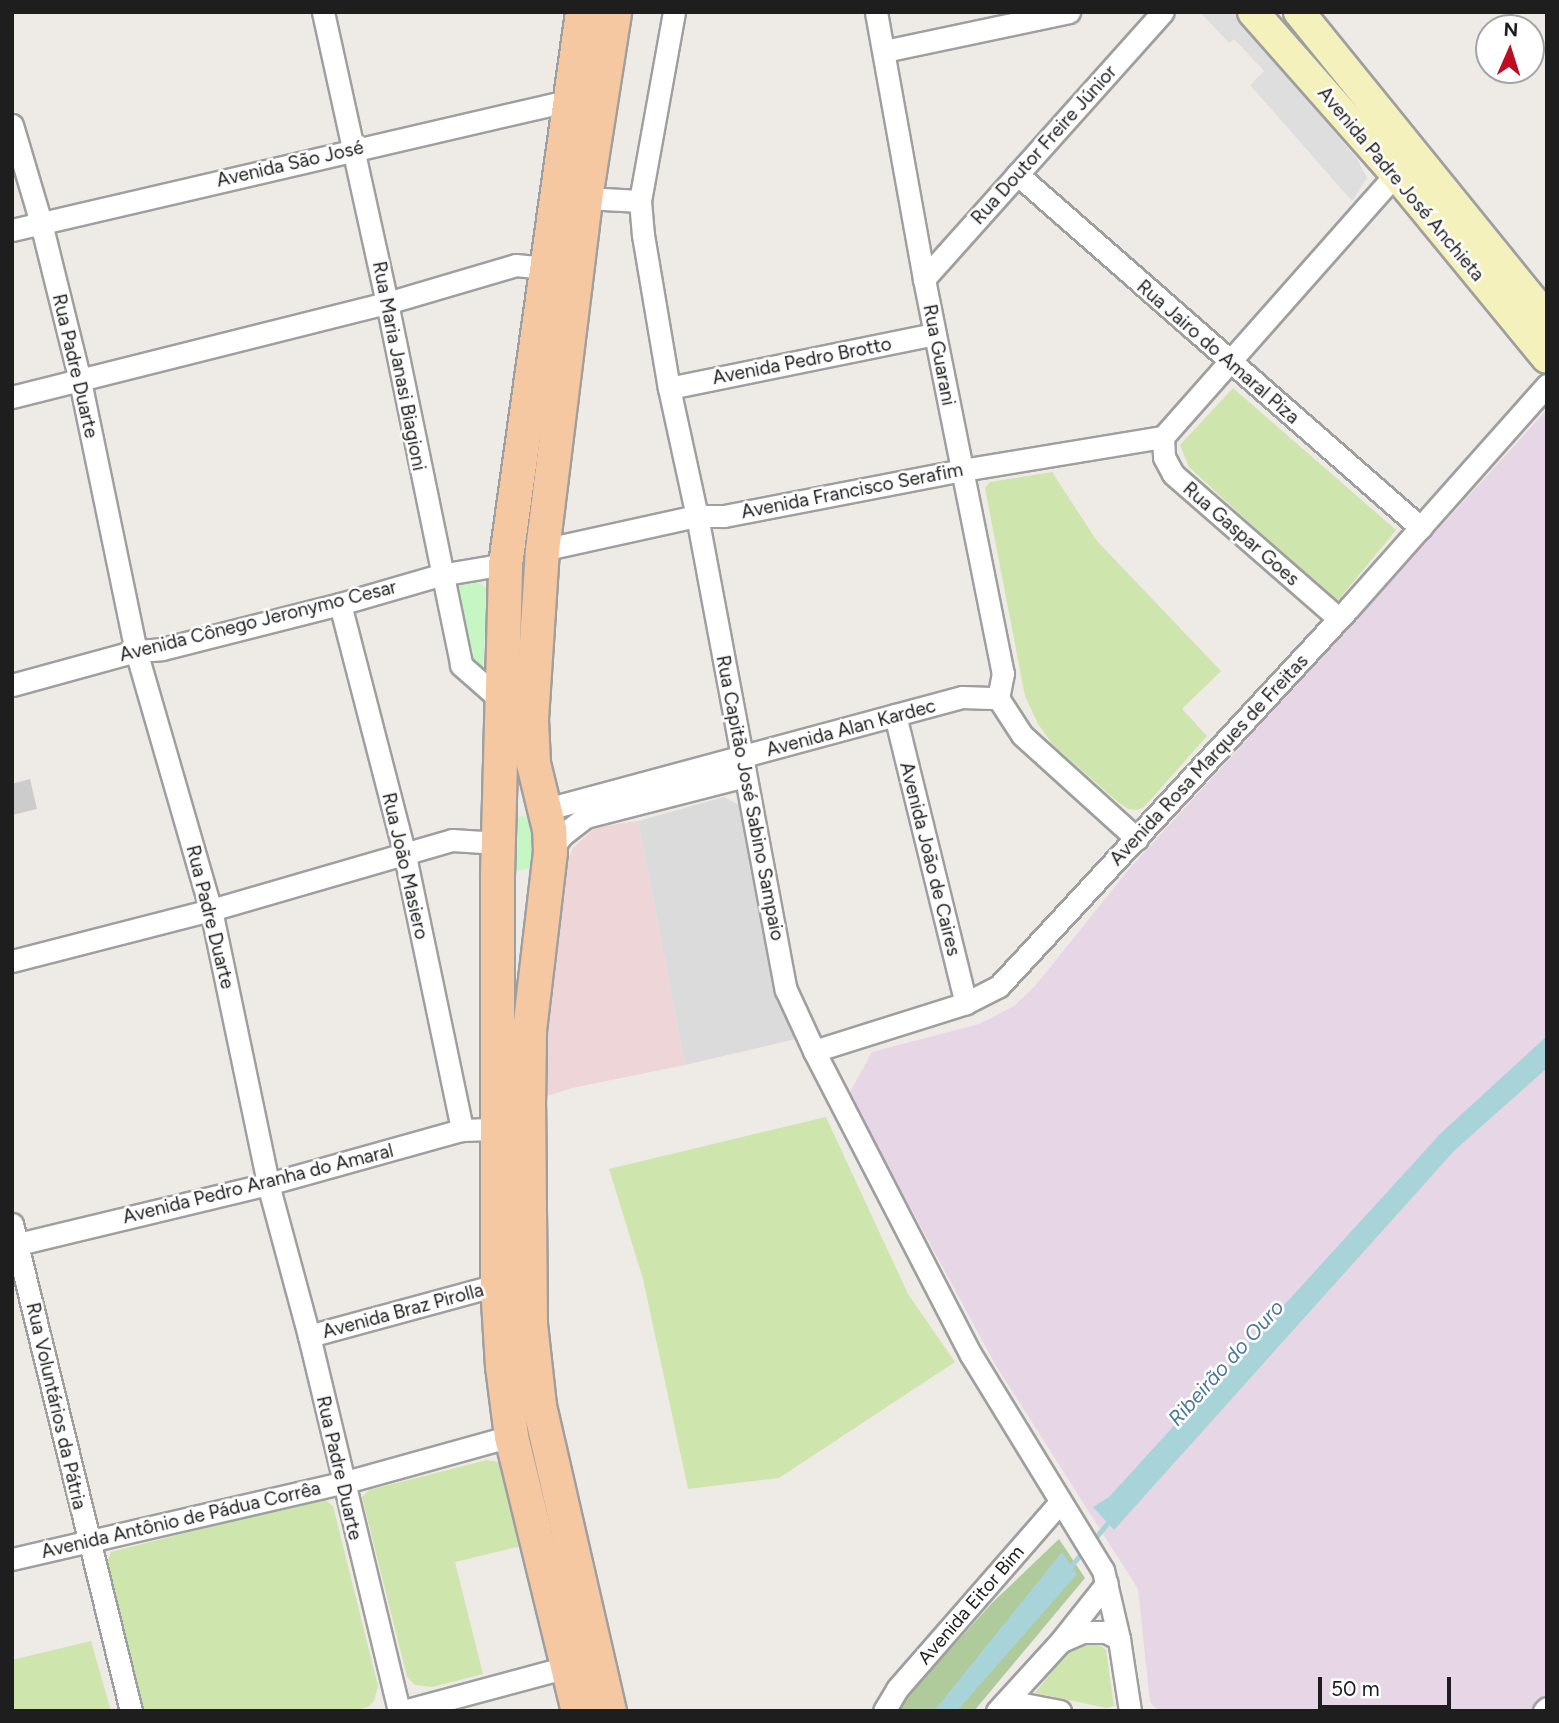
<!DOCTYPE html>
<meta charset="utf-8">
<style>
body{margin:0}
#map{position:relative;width:1559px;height:1723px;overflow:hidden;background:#eeeae5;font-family:Figtree,sans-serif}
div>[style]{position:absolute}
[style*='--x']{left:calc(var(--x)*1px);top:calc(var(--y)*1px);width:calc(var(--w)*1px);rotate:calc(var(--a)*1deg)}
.residential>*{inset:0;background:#dcdbdb}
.commercial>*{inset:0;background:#eed5d7}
.industrial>*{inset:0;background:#e7d7e6}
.religious>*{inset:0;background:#ccc}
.grass>*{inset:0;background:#cfe5ae}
.forest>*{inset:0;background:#afcb9c}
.park>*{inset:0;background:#c6f6c4}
.parking>*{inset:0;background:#dedede}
.water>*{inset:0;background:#a8d3d9}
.stream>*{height:5px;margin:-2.5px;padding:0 2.5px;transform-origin:2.5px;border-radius:2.5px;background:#a8d3d9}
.roads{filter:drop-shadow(2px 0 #9f9f9f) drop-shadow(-2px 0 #9f9f9f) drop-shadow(0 2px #9f9f9f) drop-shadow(0 -2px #9f9f9f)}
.street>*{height:21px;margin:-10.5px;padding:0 10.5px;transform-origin:10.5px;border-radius:10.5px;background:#fff}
.secondary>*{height:30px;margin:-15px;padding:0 15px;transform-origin:15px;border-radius:15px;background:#f5f1bc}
.primary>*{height:33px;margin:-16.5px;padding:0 16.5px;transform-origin:16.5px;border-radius:16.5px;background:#f5c8a2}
span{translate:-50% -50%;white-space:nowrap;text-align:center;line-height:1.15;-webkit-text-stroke:5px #fff;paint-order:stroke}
.street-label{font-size:19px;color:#1e1e1e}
.water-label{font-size:21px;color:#4b7a98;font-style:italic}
.frame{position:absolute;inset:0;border:14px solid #1e1e1e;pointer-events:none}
.north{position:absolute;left:1475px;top:14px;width:70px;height:70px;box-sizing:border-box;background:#fff;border:2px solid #a5a5a5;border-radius:50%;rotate:3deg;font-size:19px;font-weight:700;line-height:28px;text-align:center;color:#1e1e1e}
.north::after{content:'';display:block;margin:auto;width:24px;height:32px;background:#be0d22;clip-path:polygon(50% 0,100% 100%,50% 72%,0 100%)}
.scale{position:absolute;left:1318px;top:1677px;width:133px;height:32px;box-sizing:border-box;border:4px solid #1e1e1e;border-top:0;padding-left:9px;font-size:21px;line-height:24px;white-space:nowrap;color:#1e1e1e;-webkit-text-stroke:5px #fff;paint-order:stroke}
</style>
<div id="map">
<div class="residential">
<i style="clip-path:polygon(724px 797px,739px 805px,743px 813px,785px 1013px,796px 1039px,685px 1065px,638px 821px)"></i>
</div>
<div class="commercial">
<i style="clip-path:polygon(638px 821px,685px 1065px,572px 1088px,541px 1098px,545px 989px,565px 867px,573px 848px,596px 827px)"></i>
</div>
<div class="industrial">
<i style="clip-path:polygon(1544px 413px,1547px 413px,1547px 1692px,1530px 1711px,1159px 1711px,1150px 1702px,1138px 1589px,995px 1364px,849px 1094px,872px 1052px,979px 1024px,1014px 1006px,1035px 986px,1130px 868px)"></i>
</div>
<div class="religious">
<i style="clip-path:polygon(30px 779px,37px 809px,12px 815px,12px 784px)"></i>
</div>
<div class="grass">
<i style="clip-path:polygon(1233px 388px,1396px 530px,1336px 603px,1189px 467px,1180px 445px)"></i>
<i style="clip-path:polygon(1052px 472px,1097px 541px,1221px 671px,1182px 709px,1207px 736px,1144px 807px,1137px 810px,1128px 809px,1118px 802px,1053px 745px,1038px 724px,1025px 696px,985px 488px,990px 482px)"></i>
<i style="clip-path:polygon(826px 1117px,908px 1294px,955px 1362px,779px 1478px,688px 1489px,643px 1279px,609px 1169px)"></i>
<i style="clip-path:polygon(487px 1460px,498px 1462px,503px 1468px,522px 1546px,455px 1562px,483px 1674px,432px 1687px,415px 1685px,407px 1677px,362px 1497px,369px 1490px)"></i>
<i style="clip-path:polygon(318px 1499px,326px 1500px,333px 1506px,378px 1686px,374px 1701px,368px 1707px,353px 1711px,143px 1711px,106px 1566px,111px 1552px)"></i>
<i style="clip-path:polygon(91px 1641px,111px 1711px,12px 1711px,12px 1660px)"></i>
<i style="clip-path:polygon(1076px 1641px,1097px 1642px,1106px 1650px,1114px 1706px,1107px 1708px,1035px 1693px)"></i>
</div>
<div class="forest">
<i style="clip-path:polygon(1059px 1539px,1085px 1578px,974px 1711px,899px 1711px,905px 1699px,992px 1603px)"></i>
</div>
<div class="park">
<i style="clip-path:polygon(473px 579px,487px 589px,483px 673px,472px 663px,453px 584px)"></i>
<i style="clip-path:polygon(523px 816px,532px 818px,534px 867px,517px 871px,508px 866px,513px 818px)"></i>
</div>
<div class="parking">
<i style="clip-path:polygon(1200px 12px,1234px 12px,1357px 159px,1367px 178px,1352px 201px,1250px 85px,1264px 71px,1234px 39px,1229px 43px)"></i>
</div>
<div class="water">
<i style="clip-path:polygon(1547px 1036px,1547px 1068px,1454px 1151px,1114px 1530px,1093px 1507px,1109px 1497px,1441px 1133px)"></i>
<i style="clip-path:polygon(1062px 1552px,1077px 1574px,957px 1711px,934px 1711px)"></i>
</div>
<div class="stream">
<i style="--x:1092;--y:1542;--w:28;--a:-51"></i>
<i style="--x:1067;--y:1571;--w:28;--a:-51"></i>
</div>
<div class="roads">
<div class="street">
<i style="--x:323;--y:12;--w:298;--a:77.6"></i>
<i style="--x:387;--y:303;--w:369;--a:78.4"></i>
<i style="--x:461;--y:665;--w:56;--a:41.4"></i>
<i style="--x:674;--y:12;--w:192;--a:100.2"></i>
<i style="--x:640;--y:201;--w:34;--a:85"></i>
<i style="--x:643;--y:235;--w:155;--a:80.4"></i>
<i style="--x:669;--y:388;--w:131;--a:77.7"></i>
<i style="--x:697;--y:516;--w:482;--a:79.4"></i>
<i style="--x:786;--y:990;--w:67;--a:65.3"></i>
<i style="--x:814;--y:1051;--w:342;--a:62.7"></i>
<i style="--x:971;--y:1355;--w:252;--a:58.5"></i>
<i style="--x:1103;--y:1570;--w:71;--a:76.9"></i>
<i style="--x:1119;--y:1639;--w:73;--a:81.3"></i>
<i style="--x:876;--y:12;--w:271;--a:79.8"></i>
<i style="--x:924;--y:279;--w:402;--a:78.7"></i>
<i style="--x:1003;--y:673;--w:25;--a:101"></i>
<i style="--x:884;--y:51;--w:189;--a:-11.9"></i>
<i style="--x:12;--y:125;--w:102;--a:73.5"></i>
<i style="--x:41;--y:223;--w:163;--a:76.1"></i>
<i style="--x:80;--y:381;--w:276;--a:78.3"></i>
<i style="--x:136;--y:651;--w:270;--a:73.9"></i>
<i style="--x:211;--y:910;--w:280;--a:78.2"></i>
<i style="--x:268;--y:1184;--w:157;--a:74.9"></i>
<i style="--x:309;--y:1336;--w:386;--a:76.5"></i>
<i style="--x:1017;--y:174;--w:537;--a:41.23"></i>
<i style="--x:585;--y:198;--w:55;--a:3.1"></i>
<i style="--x:12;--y:230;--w:570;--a:-13.09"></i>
<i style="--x:924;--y:279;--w:358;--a:-48.2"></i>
<i style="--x:669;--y:388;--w:271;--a:-11.5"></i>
<i style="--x:12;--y:397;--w:387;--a:-14.1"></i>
<i style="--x:387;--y:303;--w:134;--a:-16.4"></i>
<i style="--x:516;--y:265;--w:29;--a:6"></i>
<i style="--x:1163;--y:437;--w:366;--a:-48.5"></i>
<i style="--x:1163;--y:437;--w:20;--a:87"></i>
<i style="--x:1164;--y:457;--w:19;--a:62"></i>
<i style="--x:1173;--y:474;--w:220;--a:41.1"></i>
<i style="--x:542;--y:550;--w:159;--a:-12.4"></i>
<i style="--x:697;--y:516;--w:27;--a:0"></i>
<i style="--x:724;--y:516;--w:243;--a:-10.9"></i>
<i style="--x:963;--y:470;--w:203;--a:-9.4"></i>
<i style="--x:340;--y:604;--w:260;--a:75.5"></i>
<i style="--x:405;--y:856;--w:280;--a:78.2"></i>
<i style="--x:12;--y:685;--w:129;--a:-15.3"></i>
<i style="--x:136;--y:651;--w:26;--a:-4"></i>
<i style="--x:162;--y:649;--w:184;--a:-14.2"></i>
<i style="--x:340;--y:604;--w:104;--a:-16.2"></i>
<i style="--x:440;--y:575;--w:66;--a:-9.6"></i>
<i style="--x:998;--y:698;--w:44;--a:57"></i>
<i style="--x:1022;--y:735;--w:155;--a:42.1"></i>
<i style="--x:895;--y:715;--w:297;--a:76.2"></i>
<i style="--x:543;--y:808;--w:15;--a:-8"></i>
<i style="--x:558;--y:806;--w:418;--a:-15.1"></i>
<i style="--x:962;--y:697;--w:36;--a:2"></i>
<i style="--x:550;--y:852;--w:19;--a:-55"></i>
<i style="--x:561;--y:836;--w:31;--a:-38"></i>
<i style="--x:585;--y:817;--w:165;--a:-14.4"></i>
<i style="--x:12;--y:961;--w:205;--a:-14.4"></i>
<i style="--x:211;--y:910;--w:251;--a:-16.2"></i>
<i style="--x:452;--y:840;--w:46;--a:3.7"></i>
<i style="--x:814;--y:1051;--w:159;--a:-17.5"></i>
<i style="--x:966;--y:1003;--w:37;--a:-27"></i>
<i style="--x:999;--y:986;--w:514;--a:-47.21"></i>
<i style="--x:1348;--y:609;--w:300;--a:-48.4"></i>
<i style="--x:12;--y:1224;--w:501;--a:76.27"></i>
<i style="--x:18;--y:1244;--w:257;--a:-13.5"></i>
<i style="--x:268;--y:1184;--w:201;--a:-15.6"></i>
<i style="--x:462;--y:1130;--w:37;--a:-2"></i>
<i style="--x:309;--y:1336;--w:195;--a:-15.2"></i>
<i style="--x:12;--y:1559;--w:339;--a:-13"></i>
<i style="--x:342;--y:1483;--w:175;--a:-15.5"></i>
<i style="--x:1062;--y:1641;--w:22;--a:-24"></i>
<i style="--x:1082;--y:1632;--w:24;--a:0"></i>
<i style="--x:1106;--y:1632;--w:15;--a:28"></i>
<i style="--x:1008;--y:1701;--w:53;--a:10.9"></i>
<i style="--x:404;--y:1711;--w:169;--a:-15.1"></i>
<i style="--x:884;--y:1711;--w:26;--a:-59"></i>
<i style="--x:897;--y:1689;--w:248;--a:-48.9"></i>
<i style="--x:997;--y:1711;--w:93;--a:-47.6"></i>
<i style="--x:1060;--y:1642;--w:75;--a:-51.5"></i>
<i style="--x:1544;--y:1711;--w:4;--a:-45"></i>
</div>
<div class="secondary">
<i style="--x:1253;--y:12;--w:215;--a:48.6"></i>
<i style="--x:1395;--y:173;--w:239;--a:50.6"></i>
<i style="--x:1299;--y:12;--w:394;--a:51"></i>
</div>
<div class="primary">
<i style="--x:578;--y:1711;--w:283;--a:-103.7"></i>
<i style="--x:511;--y:1436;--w:71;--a:-97.3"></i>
<i style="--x:502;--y:1366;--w:81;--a:-93.5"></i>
<i style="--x:497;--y:1285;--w:410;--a:-90"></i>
<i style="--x:497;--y:875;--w:311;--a:-88.5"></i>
<i style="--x:505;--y:564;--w:557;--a:-82.06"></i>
<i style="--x:609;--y:1711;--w:314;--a:-102.9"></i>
<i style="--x:539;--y:1405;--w:82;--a:-96.3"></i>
<i style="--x:530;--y:1323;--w:217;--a:-90.5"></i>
<i style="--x:528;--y:1106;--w:76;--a:-89.2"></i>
<i style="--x:529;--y:1030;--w:179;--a:-83.3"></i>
<i style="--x:550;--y:852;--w:23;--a:-92"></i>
<i style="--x:549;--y:829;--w:68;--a:-103.6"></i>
<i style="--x:533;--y:763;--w:44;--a:-92.6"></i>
<i style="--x:531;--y:719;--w:169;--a:-86.3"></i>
<i style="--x:542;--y:550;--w:355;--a:-83"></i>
<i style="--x:585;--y:198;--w:188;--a:-81.1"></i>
</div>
</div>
<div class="street-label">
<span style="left:1044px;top:145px;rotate:-48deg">Rua Doutor Freire Júnior</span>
<span style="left:290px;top:164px;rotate:-13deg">Avenida São José</span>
<span style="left:1401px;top:184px;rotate:50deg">Avenida Padre José Anchieta</span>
<span style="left:1218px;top:352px;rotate:41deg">Rua Jairo do Amaral Piza</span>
<span style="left:939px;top:355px;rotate:79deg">Rua Guarani</span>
<span style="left:802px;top:361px;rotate:-11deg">Avenida Pedro Brotto</span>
<span style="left:75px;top:366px;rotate:77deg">Rua Padre Duarte</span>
<span style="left:399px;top:366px;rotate:79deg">Rua Maria Janasi Biagioni</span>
<span style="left:852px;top:491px;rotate:-11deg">Avenida Francisco Serafim</span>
<span style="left:1241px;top:534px;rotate:41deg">Rua Gaspar Goes</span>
<span style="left:258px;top:621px;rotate:-14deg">Avenida Cônego Jeronymo Cesar</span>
<span style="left:851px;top:728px;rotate:-15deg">Avenida Alan Kardec</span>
<span style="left:1209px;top:760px;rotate:-47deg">Avenida Rosa Marques de Freitas</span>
<span style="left:750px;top:798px;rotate:79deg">Rua Capitão José Sabino Sampaio</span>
<span style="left:930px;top:859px;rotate:76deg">Avenida João de Caires</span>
<span style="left:405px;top:866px;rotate:77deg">Rua João Masiero</span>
<span style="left:210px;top:917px;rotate:76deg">Rua Padre Duarte</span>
<span style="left:258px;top:1184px;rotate:-14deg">Avenida Pedro Aranha do Amaral</span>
<span style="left:403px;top:1311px;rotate:-15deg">Avenida Braz Pirolla</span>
<span style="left:56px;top:1406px;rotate:77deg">Rua Voluntários da Pátria</span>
<span style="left:339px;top:1468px;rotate:77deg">Rua Padre Duarte</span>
<span style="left:181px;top:1520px;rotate:-13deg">Avenida Antônio de Pádua Corrêa</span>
<span style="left:971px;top:1605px;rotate:-49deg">Avenida Eitor Bim</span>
</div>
<div class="water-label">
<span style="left:1226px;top:1363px;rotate:-48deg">Ribeirão do Ouro</span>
</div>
<div class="frame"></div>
<div class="north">N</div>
<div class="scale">50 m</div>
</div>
